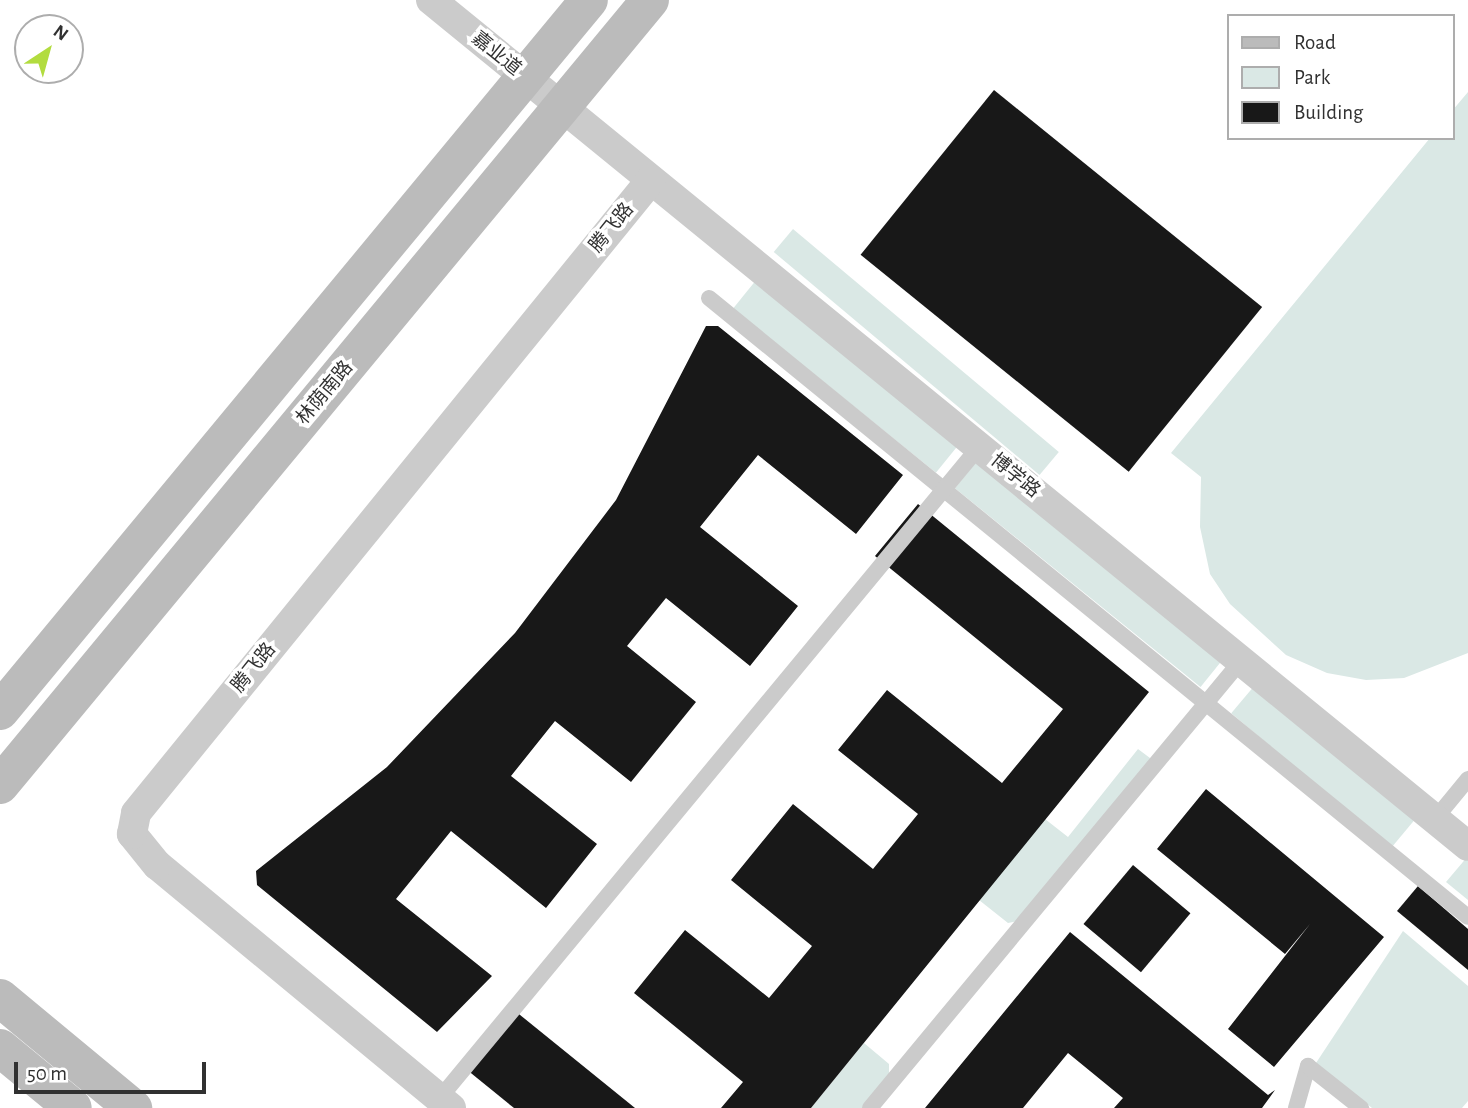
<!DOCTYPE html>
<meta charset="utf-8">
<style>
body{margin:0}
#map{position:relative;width:1468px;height:1108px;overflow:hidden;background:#fff;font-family:"Alegreya Sans","Noto Sans SC",sans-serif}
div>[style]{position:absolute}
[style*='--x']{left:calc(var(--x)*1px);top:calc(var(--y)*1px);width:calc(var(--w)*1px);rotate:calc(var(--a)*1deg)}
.green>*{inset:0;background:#dae8e5;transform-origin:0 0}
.building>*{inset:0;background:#181818;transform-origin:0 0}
.service>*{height:16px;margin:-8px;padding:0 8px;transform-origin:8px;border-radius:8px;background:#cbcbcb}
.minor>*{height:30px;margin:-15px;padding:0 15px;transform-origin:15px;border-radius:15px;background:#cbcbcb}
.secondary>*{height:38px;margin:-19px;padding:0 19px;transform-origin:19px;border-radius:19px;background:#bbb}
span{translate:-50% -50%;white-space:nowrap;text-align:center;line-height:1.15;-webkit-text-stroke:7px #fff;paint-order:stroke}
.street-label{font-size:19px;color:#313131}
.legend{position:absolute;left:1227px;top:14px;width:228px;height:126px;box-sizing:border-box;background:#fff;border:2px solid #adadad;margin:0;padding:9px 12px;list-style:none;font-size:21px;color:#313131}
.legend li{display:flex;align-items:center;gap:14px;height:35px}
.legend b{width:35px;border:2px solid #adadad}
.north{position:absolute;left:14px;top:14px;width:70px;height:70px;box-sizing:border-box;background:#fff;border:2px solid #adadad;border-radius:50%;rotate:36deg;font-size:19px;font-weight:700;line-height:28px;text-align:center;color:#313131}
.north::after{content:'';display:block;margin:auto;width:24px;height:32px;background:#b2dc3f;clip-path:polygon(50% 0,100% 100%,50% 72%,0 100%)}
.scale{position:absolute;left:14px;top:1062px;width:192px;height:32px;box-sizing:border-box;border:4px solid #313131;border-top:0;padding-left:9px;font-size:21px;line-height:24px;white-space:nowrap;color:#313131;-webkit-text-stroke:5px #fff;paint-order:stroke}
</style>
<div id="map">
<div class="green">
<i style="clip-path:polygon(1468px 92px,1468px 653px,1404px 678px,1366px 680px,1327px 673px,1286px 655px,1230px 604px,1210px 574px,1200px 527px,1201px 477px,1171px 453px,1430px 138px,1452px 138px,1452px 111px)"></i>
<i style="left:793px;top:229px;width:347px;height:30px;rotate:40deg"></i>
<i style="left:757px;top:279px;width:261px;height:38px;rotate:39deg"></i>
<i style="left:977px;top:461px;width:316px;height:35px;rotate:39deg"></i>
<i style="left:1255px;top:685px;width:209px;height:37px;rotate:40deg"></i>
<i style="clip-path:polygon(1138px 749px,1154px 761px,1027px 919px,1008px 923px,979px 900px,1045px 819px,1068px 837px)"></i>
<i style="clip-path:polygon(1468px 856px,1468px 900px,1446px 882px)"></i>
<i style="clip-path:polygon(1403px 931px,1468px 986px,1468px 1101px,1462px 1108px,1372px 1108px,1316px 1063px)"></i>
<i style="clip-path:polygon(864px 1043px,889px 1064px,889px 1079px,864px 1108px,811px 1108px)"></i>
</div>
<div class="building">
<i style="left:994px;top:90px;width:345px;height:212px;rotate:39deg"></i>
<i style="clip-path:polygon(706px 326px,718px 326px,903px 475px,856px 534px,758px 455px,700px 527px,798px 606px,750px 666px,666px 598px,627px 646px,696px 702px,631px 782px,555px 721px,511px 776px,597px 844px,546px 908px,451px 831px,396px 899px,492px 976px,437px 1032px,257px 885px,256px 871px,387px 767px,515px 633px,616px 500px)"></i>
<i style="clip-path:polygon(918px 504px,1149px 692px,811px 1108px,721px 1108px,743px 1082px,634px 993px,685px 930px,769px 998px,812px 946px,731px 880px,793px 804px,873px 869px,918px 814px,838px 750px,887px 690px,1002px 783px,1063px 709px,875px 556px)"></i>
<i style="clip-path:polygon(1206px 789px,1384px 937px,1274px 1067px,1228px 1029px,1310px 924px,1285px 954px,1157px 849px)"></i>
<i style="left:1133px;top:865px;width:75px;height:77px;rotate:40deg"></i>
<i style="clip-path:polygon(1418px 886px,1468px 929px,1468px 970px,1397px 911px)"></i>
<i style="clip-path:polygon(1070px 932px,1268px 1095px,1275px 1090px,1262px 1108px,1114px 1108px,1123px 1098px,1068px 1053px,1023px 1108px,925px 1108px)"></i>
<i style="clip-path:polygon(509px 1006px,635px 1108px,514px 1108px,461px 1065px)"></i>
</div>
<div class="service">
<i style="--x:709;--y:298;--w:979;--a:39.2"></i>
<i style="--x:1435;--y:819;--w:52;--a:-50.5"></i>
<i style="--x:439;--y:1099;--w:847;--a:-50.37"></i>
<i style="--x:870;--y:1108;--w:581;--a:-50.31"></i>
<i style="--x:1296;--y:1108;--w:44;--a:-74.1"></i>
<i style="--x:1308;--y:1066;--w:68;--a:38.4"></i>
</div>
<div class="minor">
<i style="--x:431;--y:0;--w:1338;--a:39.21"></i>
<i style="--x:451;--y:1108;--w:381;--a:-140.4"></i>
<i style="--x:157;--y:865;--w:40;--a:-129"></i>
<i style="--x:132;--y:834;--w:21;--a:-79"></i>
<i style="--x:136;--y:813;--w:816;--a:-50.87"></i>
</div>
<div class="secondary">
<i style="--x:0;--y:711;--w:923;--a:-50.36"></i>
<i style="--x:0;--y:785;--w:1019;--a:-50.37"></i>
<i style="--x:0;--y:998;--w:173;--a:39.6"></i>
<i style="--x:0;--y:1048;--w:94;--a:39.4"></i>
</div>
<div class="street-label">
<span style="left:496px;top:54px;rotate:39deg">嘉业道</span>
<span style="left:612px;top:228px;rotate:-51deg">腾飞路</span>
<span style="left:325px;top:393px;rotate:-50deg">林荫南路</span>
<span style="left:1015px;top:476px;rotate:39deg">博学路</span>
<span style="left:254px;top:668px;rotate:-51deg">腾飞路</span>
</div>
<ul class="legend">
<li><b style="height:9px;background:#bbb"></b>Road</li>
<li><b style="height:19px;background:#dae8e5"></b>Park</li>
<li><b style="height:19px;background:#181818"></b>Building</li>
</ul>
<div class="north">N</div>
<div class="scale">50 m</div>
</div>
